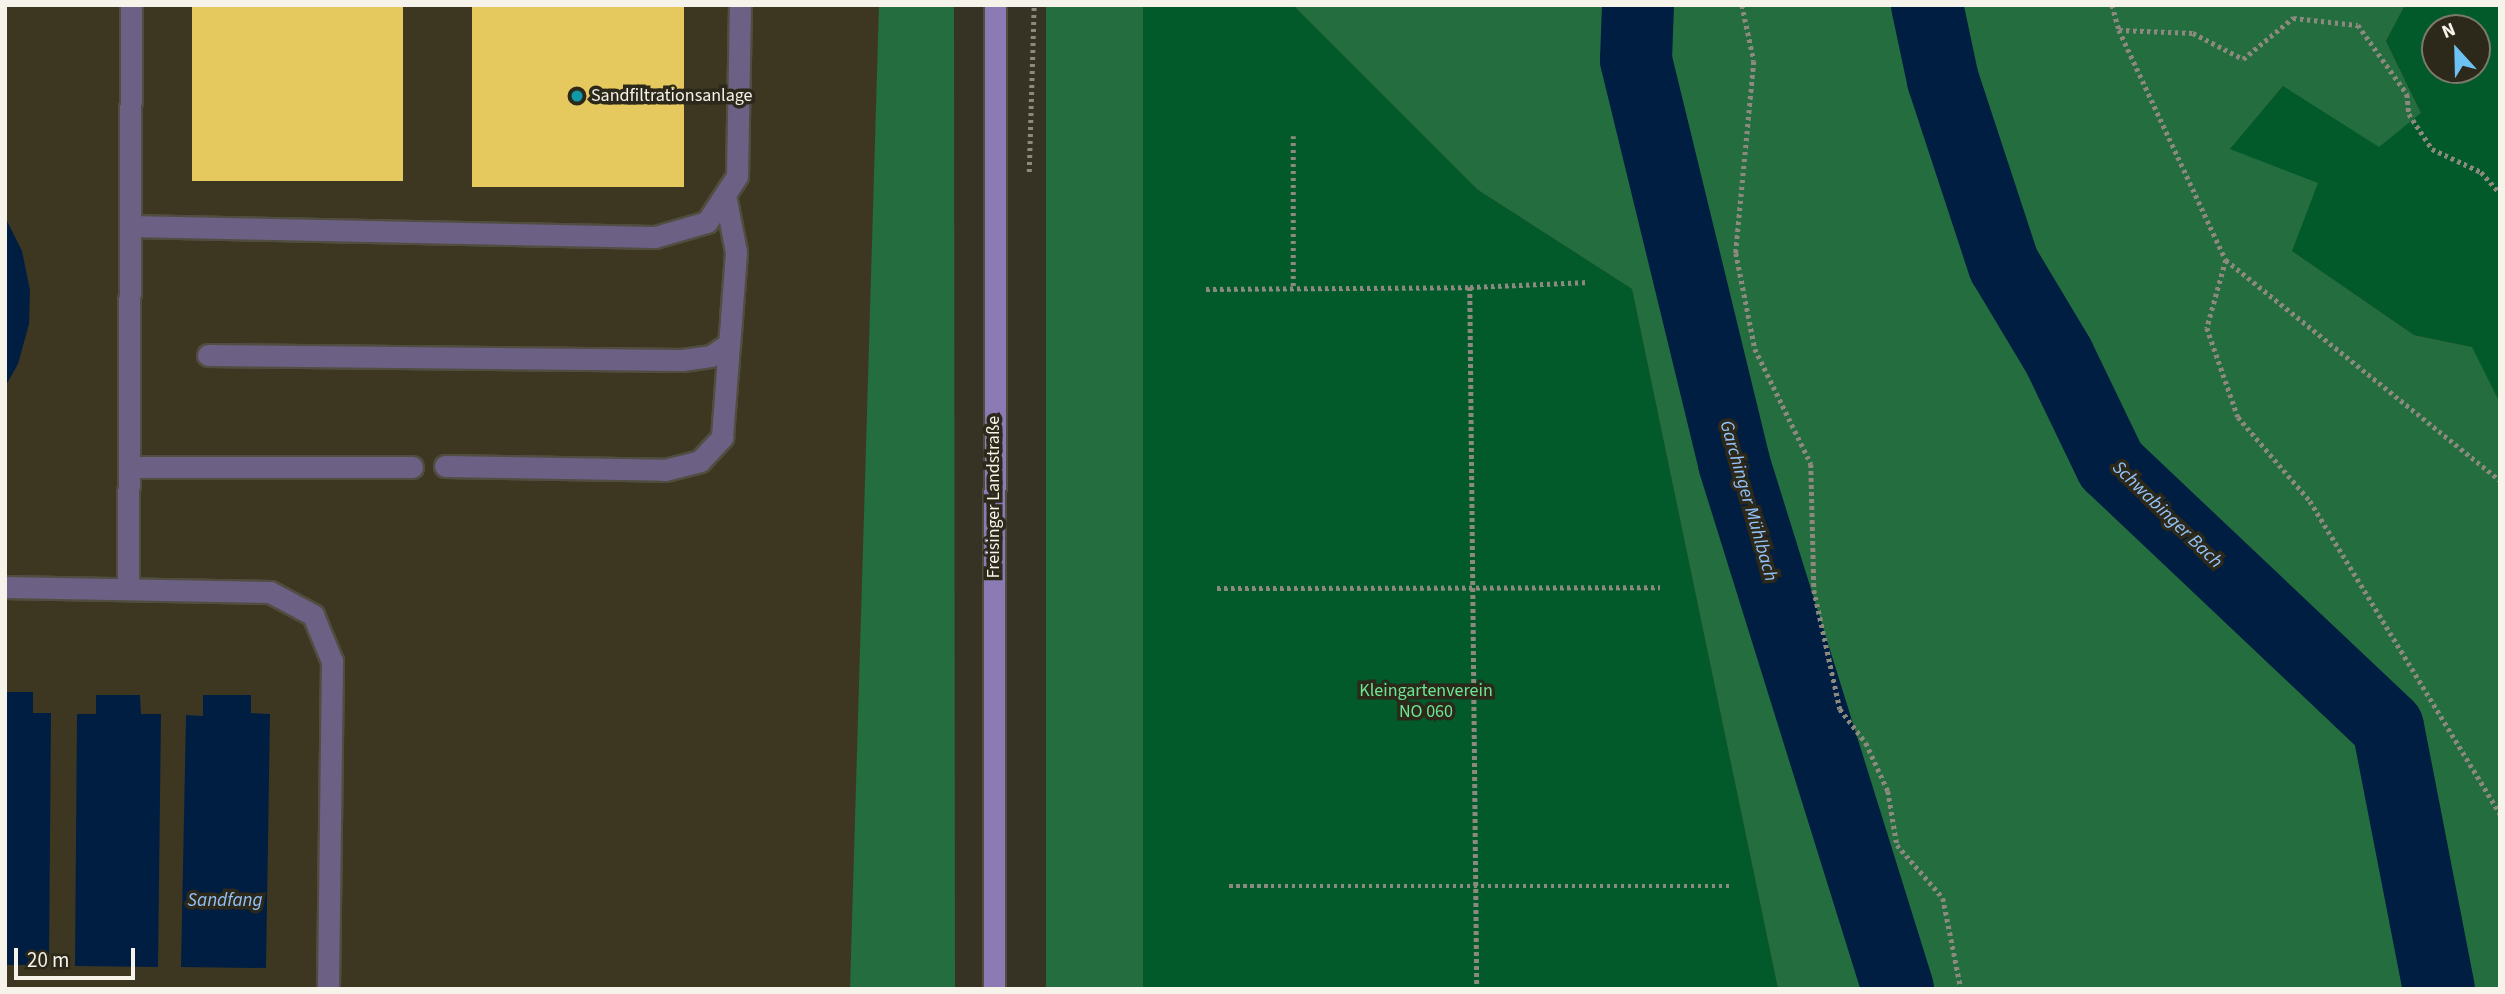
<!DOCTYPE html>
<meta charset="utf-8">
<style>
body{margin:0}
#map{position:relative;width:2505px;height:994px;overflow:hidden;background:#363224;font-family:"Source Sans 3",sans-serif}
div>[style]{position:absolute}
[style*='--x']{left:calc(var(--x)*1px);top:calc(var(--y)*1px);width:calc(var(--w)*1px);rotate:calc(var(--a)*1deg)}
.built>*{inset:0;background:#3d3722;transform-origin:0 0}
.green>*{inset:0;background:#025a2b}
.forest>*{inset:0;background:#246d3e;transform-origin:0 0}
.water>*{inset:0;background:#001e42}
.river>*{height:72px;margin:-36px;padding:0 36px;transform-origin:36px;border-radius:36px;background:#001e42}
.building>*{inset:0;background:#e6c95e;transform-origin:0 0}
.path>*{height:4.5px;margin-top:-2.25px;transform-origin:0;background:repeating-linear-gradient(90deg,#8c897e 0 3.5px,transparent 0 7px)}
.roads{filter:drop-shadow(2px 0 #514d40) drop-shadow(-2px 0 #514d40) drop-shadow(0 2px #514d40) drop-shadow(0 -2px #514d40)}
.lane>*{height:21px;margin:-10.5px;padding:0 10.5px;transform-origin:10.5px;border-radius:10.5px;background:#6c6185}
.secondary>*{height:21px;margin:-10.5px;padding:0 10.5px;transform-origin:10.5px;border-radius:10.5px;background:#8c7ab4}
.dots>*{width:19px;height:19px;translate:-50% -50%;box-sizing:border-box;border:4px solid #2c281a;border-radius:50%}
span{translate:-50% -50%;white-space:nowrap;text-align:center;line-height:1.15;-webkit-text-stroke:7px #2c281a;paint-order:stroke}
.poi-label{font-size:18px;color:#f5f3ea}
.left{translate:0 -50%;text-align:left}
.street-label{font-size:18px;color:#f5f3ea}
.park-label{font-size:18px;color:#6de694}
.water-label{font-size:19px;color:#93c3fc;font-style:italic}
.frame{position:absolute;inset:0;border:7px solid #f5f3ea;pointer-events:none}
.north{position:absolute;left:2421px;top:14px;width:70px;height:70px;box-sizing:border-box;background:#2c281a;border:2px solid #7c796d;border-radius:50%;rotate:338deg;font-size:19px;font-weight:700;line-height:28px;text-align:center;color:#f5f3ea}
.north::after{content:'';display:block;margin:auto;width:24px;height:32px;background:#6cc3f3;clip-path:polygon(50% 0,100% 100%,50% 72%,0 100%)}
.scale{position:absolute;left:14px;top:948px;width:121px;height:32px;box-sizing:border-box;border:4px solid #f5f3ea;border-top:0;padding-left:9px;font-size:21px;line-height:24px;white-space:nowrap;color:#f5f3ea;-webkit-text-stroke:5px #2c281a;paint-order:stroke}
</style>
<div id="map">
<div class="built">
<i style="left:5px;top:5px;width:874px;height:984px"></i>
</div>
<div class="green">
<i style="clip-path:polygon(1143px 5px,1293px 5px,1478px 190px,1632px 289px,1778px 989px,1139px 989px)"></i>
<i style="clip-path:polygon(evenodd,2405px 5px,2500px 5px,2500px 403px,2471px 347px,2414px 335px,2292px 251px,2229px 150px,2283px 86px,2421px 113px,2386px 41px,2405px 5px,2435px 28px,2477px 28px,2477px 70px,2435px 70px,2435px 28px)"></i>
</div>
<div class="forest">
<i style="clip-path:polygon(879px 5px,954px 5px,955px 989px,850px 989px)"></i>
<i style="left:1046px;top:5px;width:97px;height:984px"></i>
<i style="clip-path:polygon(1293px 5px,2405px 5px,2386px 41px,2421px 113px,2379px 147px,2283px 86px,2230px 149px,2318px 183px,2292px 251px,2414px 335px,2472px 347px,2500px 403px,2500px 989px,1778px 989px,1632px 289px,1478px 190px)"></i>
</div>
<div class="water">
<i style="clip-path:polygon(5px 217px,22px 251px,30px 290px,29px 324px,18px 364px,5px 387px)"></i>
<i style="clip-path:polygon(5px 692px,33px 692px,33px 713px,51px 713px,49px 965px,5px 965px)"></i>
<i style="clip-path:polygon(96px 695px,140px 695px,141px 714px,161px 714px,158px 967px,75px 966px,77px 714px,96px 714px)"></i>
<i style="clip-path:polygon(203px 695px,251px 695px,251px 713px,270px 714px,266px 968px,181px 967px,186px 715px,203px 716px)"></i>
</div>
<div class="river">
<i style="--x:1638;--y:5;--w:55;--a:92.1"></i>
<i style="--x:1636;--y:60;--w:415;--a:76.3"></i>
<i style="--x:1734;--y:463;--w:551;--a:72.68"></i>
<i style="--x:1927;--y:5;--w:77;--a:78"></i>
<i style="--x:1943;--y:80;--w:195;--a:71.8"></i>
<i style="--x:2004;--y:265;--w:107;--a:59.1"></i>
<i style="--x:2059;--y:357;--w:120;--a:64.3"></i>
<i style="--x:2111;--y:465;--w:381;--a:43.4"></i>
<i style="--x:2388;--y:727;--w:267;--a:79"></i>
</div>
<div class="building">
<i style="left:192px;top:5px;width:211px;height:176px"></i>
<i style="left:472px;top:5px;width:212px;height:182px"></i>
</div>
<div class="path">
<i style="--x:1742;--y:5;--w:57;--a:77.9"></i>
<i style="--x:1754;--y:61;--w:193;--a:95.4"></i>
<i style="--x:1736;--y:253;--w:98;--a:78.8"></i>
<i style="--x:1755;--y:349;--w:128;--a:64"></i>
<i style="--x:1811;--y:464;--w:126;--a:88.6"></i>
<i style="--x:1814;--y:590;--w:122;--a:77.7"></i>
<i style="--x:1840;--y:709;--w:43;--a:52.6"></i>
<i style="--x:1866;--y:743;--w:53;--a:65.4"></i>
<i style="--x:1888;--y:791;--w:55;--a:80.5"></i>
<i style="--x:1897;--y:845;--w:70;--a:49"></i>
<i style="--x:1943;--y:898;--w:93;--a:78.8"></i>
<i style="--x:2112;--y:5;--w:26;--a:74"></i>
<i style="--x:2119;--y:30;--w:254;--a:65.1"></i>
<i style="--x:2226;--y:260;--w:351;--a:38.8"></i>
<i style="--x:2119;--y:30;--w:74;--a:2.3"></i>
<i style="--x:2193;--y:33;--w:56;--a:27.5"></i>
<i style="--x:2243;--y:59;--w:65;--a:-39.4"></i>
<i style="--x:2293;--y:18;--w:65;--a:6.1"></i>
<i style="--x:2358;--y:25;--w:85;--a:54.6"></i>
<i style="--x:2407;--y:94;--w:20;--a:84"></i>
<i style="--x:2409;--y:114;--w:42;--a:56.7"></i>
<i style="--x:2432;--y:149;--w:54;--a:25.1"></i>
<i style="--x:2481;--y:172;--w:28;--a:48"></i>
<i style="--x:1029;--y:172;--w:167;--a:-88.3"></i>
<i style="--x:2226;--y:260;--w:71;--a:105.6"></i>
<i style="--x:2207;--y:328;--w:94;--a:70.8"></i>
<i style="--x:2238;--y:417;--w:111;--a:49.4"></i>
<i style="--x:2310;--y:501;--w:366;--a:58.7"></i>
<i style="--x:1293;--y:286;--w:150;--a:-90"></i>
<i style="--x:1470;--y:287;--w:119;--a:-2.4"></i>
<i style="--x:1206;--y:289;--w:264;--a:-0.4"></i>
<i style="--x:1470;--y:287;--w:702;--a:89.43"></i>
<i style="--x:1217;--y:588;--w:443;--a:-0.1"></i>
<i style="--x:1229;--y:886;--w:503;--a:0"></i>
</div>
<div class="roads">
<div class="lane">
<i style="--x:130;--y:226;--w:525;--a:1.2"></i>
<i style="--x:655;--y:237;--w:54;--a:-16.1"></i>
<i style="--x:707;--y:222;--w:55;--a:-56.9"></i>
<i style="--x:737;--y:176;--w:171;--a:-89"></i>
<i style="--x:208;--y:355;--w:474;--a:0.6"></i>
<i style="--x:682;--y:360;--w:29;--a:-8"></i>
<i style="--x:711;--y:356;--w:22;--a:-34"></i>
<i style="--x:729;--y:344;--w:25;--a:-85"></i>
<i style="--x:731;--y:319;--w:67;--a:-85.7"></i>
<i style="--x:736;--y:252;--w:58;--a:-100.9"></i>
<i style="--x:445;--y:466;--w:220;--a:1"></i>
<i style="--x:665;--y:470;--w:36;--a:-14"></i>
<i style="--x:700;--y:461;--w:33;--a:-47"></i>
<i style="--x:722;--y:437;--w:93;--a:-85.7"></i>
<i style="--x:129;--y:467;--w:283;--a:0"></i>
<i style="--x:5;--y:587;--w:265;--a:1.1"></i>
<i style="--x:270;--y:592;--w:49;--a:28.1"></i>
<i style="--x:313;--y:615;--w:50;--a:67.6"></i>
<i style="--x:332;--y:661;--w:328;--a:90.7"></i>
<i style="--x:128;--y:587;--w:582;--a:-89.7"></i>
</div>
<div class="secondary">
<i style="--x:994;--y:989;--w:984;--a:-89.94"></i>
</div>
</div>
<div class="dots">
<i style="left:577px;top:96px;background:#0f9aa8"></i>
</div>
<div class="poi-label">
<span class="left" style="left:591px;top:96px">Sandfiltrationsanlage</span>
</div>
<div class="street-label">
<span style="left:994px;top:497px;rotate:-90deg">Freisinger Landstraße</span>
</div>
<div class="park-label">
<span style="left:1426px;top:702px">Kleingartenverein<br>NO 060</span>
</div>
<div class="water-label">
<span style="left:1748px;top:501px;rotate:74deg">Garchinger Mühlbach</span>
<span style="left:2167px;top:515px;rotate:44deg">Schwabinger Bach</span>
<span style="left:225px;top:901px">Sandfang</span>
</div>
<div class="frame"></div>
<div class="north">N</div>
<div class="scale">20 m</div>
</div>
